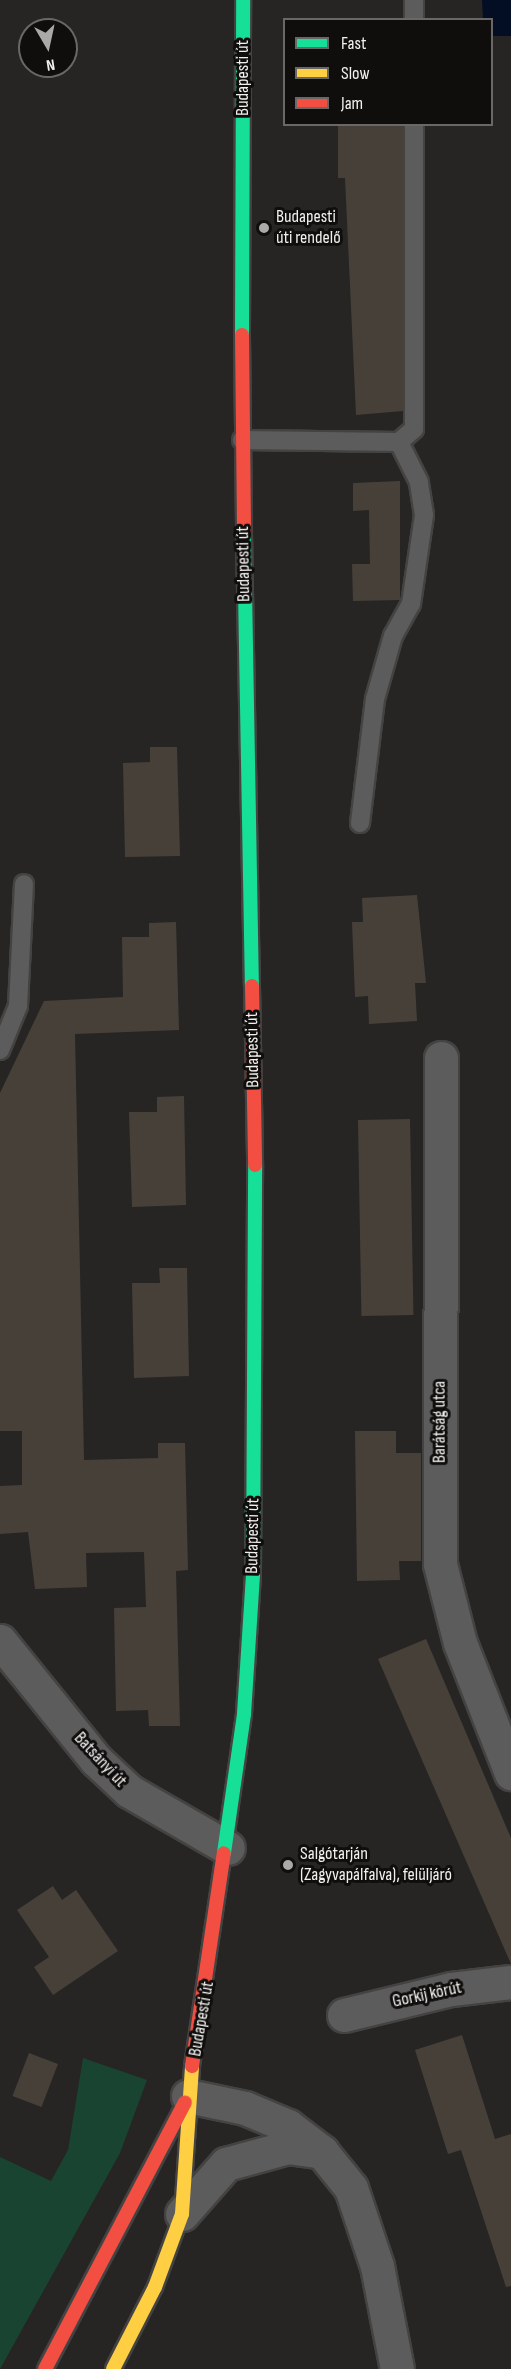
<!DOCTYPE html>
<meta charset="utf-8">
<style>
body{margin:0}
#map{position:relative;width:511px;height:2369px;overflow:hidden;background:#262524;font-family:"Sofia Sans Condensed",sans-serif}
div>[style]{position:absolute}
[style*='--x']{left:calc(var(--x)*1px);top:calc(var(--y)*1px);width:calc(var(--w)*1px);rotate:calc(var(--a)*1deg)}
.green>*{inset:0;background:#194432}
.water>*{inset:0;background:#030d23}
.building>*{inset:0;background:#474039;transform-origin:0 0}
.roads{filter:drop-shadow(2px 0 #444342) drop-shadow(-2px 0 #444342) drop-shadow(0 2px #444342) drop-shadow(0 -2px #444342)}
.lane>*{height:18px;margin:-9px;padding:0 9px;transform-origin:9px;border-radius:9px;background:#5d5c5c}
.street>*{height:33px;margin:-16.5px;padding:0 16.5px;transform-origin:16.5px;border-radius:16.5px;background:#5d5c5c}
.fast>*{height:14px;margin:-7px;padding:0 7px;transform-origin:7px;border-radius:7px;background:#16e098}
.slow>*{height:14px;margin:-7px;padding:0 7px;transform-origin:7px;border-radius:7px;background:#ffcf43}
.jam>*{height:14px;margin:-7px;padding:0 7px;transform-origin:7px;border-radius:7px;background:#f24e42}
.dots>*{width:16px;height:16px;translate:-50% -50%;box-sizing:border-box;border:3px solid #0f0e0d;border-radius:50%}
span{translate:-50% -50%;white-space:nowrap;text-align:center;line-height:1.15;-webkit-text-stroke:6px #0f0e0d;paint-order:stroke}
.street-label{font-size:18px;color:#f2f0ef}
.poi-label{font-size:18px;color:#f2f0ef}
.left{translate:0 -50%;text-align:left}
.legend{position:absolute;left:283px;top:18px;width:210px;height:108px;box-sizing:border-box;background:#0f0e0d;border:2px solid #6a6867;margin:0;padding:8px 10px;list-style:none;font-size:18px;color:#f2f0ef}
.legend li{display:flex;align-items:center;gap:12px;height:30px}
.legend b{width:30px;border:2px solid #6a6867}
.north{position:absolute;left:18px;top:18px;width:60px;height:60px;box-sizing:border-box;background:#0f0e0d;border:2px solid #6a6867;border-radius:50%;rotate:171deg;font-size:16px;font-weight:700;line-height:24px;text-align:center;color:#f2f0ef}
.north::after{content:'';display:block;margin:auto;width:21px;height:27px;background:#aba9a8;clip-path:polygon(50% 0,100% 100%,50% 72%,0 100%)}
</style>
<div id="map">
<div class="green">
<i style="clip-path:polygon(83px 2058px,147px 2080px,120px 2153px,0 2369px,0 2157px,51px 2181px,68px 2150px)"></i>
</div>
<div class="water">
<i style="clip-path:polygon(482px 0,511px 0,511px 36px,492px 36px,492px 20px,483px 19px)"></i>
</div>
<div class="building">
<i style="clip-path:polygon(338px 124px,403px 124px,403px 411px,356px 415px,345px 178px,338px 178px)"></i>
<i style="clip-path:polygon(400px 481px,400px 600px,353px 601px,352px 564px,370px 564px,369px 510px,353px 511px,353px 483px)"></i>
<i style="clip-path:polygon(150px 747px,177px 747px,180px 856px,125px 857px,123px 763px,150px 762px)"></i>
<i style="clip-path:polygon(417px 895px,426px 983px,415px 983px,417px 1021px,369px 1024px,368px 996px,355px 997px,352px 922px,363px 922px,362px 898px)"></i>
<i style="clip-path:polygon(176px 922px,179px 1030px,75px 1034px,84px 1460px,158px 1458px,158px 1443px,185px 1443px,188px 1570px,176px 1571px,180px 1726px,149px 1726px,148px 1710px,116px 1711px,114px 1608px,146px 1607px,144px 1552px,86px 1553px,87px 1587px,35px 1589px,28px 1532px,0 1534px,0 1486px,22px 1485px,22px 1431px,0 1431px,0 1093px,44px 1001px,123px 997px,122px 937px,149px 937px,149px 923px)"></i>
<i style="clip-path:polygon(184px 1096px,186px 1205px,132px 1207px,129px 1112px,157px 1112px,157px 1097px)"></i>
<i style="left:410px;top:1119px;width:196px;height:52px;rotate:89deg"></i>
<i style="clip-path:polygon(159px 1268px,187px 1268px,189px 1376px,134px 1378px,132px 1283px,160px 1283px)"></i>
<i style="clip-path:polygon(355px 1431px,396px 1431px,396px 1453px,421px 1453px,421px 1561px,399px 1561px,400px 1580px,357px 1581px)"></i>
<i style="clip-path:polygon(426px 1639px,511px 1838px,511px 1964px,378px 1659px)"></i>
<i style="clip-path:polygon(53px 1886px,62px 1900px,76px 1890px,118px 1951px,53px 1995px,34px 1967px,49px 1957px,17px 1910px)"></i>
<i style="clip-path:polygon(462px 2035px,495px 2139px,511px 2134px,511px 2286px,506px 2287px,461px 2150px,448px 2154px,415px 2050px)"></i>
<i style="left:29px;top:2053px;width:31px;height:46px;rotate:21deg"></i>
</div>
<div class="roads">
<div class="lane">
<i style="--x:414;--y:0;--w:20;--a:90"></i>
<i style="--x:242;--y:440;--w:157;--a:0.7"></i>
<i style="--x:399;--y:442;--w:20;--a:-41"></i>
<i style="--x:414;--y:429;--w:305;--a:-90"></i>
<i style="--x:360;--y:823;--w:125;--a:-83.1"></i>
<i style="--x:375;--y:699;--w:66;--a:-74.1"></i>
<i style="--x:393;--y:636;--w:37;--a:-61"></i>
<i style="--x:411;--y:604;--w:90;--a:-81.7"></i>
<i style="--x:424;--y:515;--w:33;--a:-99"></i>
<i style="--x:419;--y:482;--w:45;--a:-116.6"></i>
<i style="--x:0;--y:1050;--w:48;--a:-67.8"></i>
<i style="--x:18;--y:1006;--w:122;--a:-87.2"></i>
</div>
<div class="street">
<i style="--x:441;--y:1058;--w:506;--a:90.11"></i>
<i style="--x:440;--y:1564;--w:81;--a:75.8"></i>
<i style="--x:460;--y:1643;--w:140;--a:68.6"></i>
<i style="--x:0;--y:1641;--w:153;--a:51.1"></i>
<i style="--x:96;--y:1760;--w:45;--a:43.2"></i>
<i style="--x:129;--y:1791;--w:114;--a:29.9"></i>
<i style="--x:344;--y:2015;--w:110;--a:-13.7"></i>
<i style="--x:451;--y:1989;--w:60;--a:-6.7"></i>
<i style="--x:188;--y:2096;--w:58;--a:11.9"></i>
<i style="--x:245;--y:2108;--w:47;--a:22.7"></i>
<i style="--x:288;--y:2126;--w:43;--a:37.4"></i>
<i style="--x:322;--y:2152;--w:46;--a:51.1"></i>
<i style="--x:351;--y:2188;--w:82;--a:71.6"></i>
<i style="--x:377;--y:2266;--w:105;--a:79"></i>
<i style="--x:182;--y:2214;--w:67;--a:-48.7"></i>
<i style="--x:226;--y:2164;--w:64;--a:-15.3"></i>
<i style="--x:288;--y:2147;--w:34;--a:8"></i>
</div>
<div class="fast">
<i style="--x:242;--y:335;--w:335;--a:-89.8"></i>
<i style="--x:244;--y:533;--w:453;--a:89"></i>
<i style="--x:224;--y:1853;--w:140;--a:-81.8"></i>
<i style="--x:244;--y:1714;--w:140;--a:-86.3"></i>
<i style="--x:253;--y:1574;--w:409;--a:-89.7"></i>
</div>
<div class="slow">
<i style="--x:113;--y:2369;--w:92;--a:-62.9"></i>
<i style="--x:155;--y:2287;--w:78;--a:-69.7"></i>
<i style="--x:182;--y:2214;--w:148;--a:-86.1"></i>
</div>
<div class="jam">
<i style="--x:242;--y:335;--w:198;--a:89.4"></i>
<i style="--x:252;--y:986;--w:179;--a:89"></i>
<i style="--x:192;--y:2066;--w:215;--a:-81.5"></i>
<i style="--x:45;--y:2369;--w:301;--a:-62.3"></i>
</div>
</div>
<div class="dots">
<i style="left:264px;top:228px;background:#aba9a8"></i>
<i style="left:288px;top:1865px;background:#aba9a8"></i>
</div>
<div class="street-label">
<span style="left:243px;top:78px;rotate:-90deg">Budapesti út</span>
<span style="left:244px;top:564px;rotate:-91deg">Budapesti út</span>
<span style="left:253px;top:1050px;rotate:-91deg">Budapesti út</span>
<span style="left:440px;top:1422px;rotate:-90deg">Barátság utca</span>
<span style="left:253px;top:1536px;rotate:-89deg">Budapesti út</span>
<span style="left:100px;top:1760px;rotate:47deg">Batsányi út</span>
<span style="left:427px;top:1995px;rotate:-12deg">Gorkij körút</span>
<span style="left:202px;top:2019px;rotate:-80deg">Budapesti út</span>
</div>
<div class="poi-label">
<span class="left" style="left:276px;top:228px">Budapesti<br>úti rendelő</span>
<span class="left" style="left:300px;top:1865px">Salgótarján<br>(Zagyvapálfalva), felüljáró</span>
</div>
<ul class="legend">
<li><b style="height:8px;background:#16e098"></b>Fast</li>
<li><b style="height:8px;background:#ffcf43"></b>Slow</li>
<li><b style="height:8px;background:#f24e42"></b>Jam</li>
</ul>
<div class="north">N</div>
</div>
